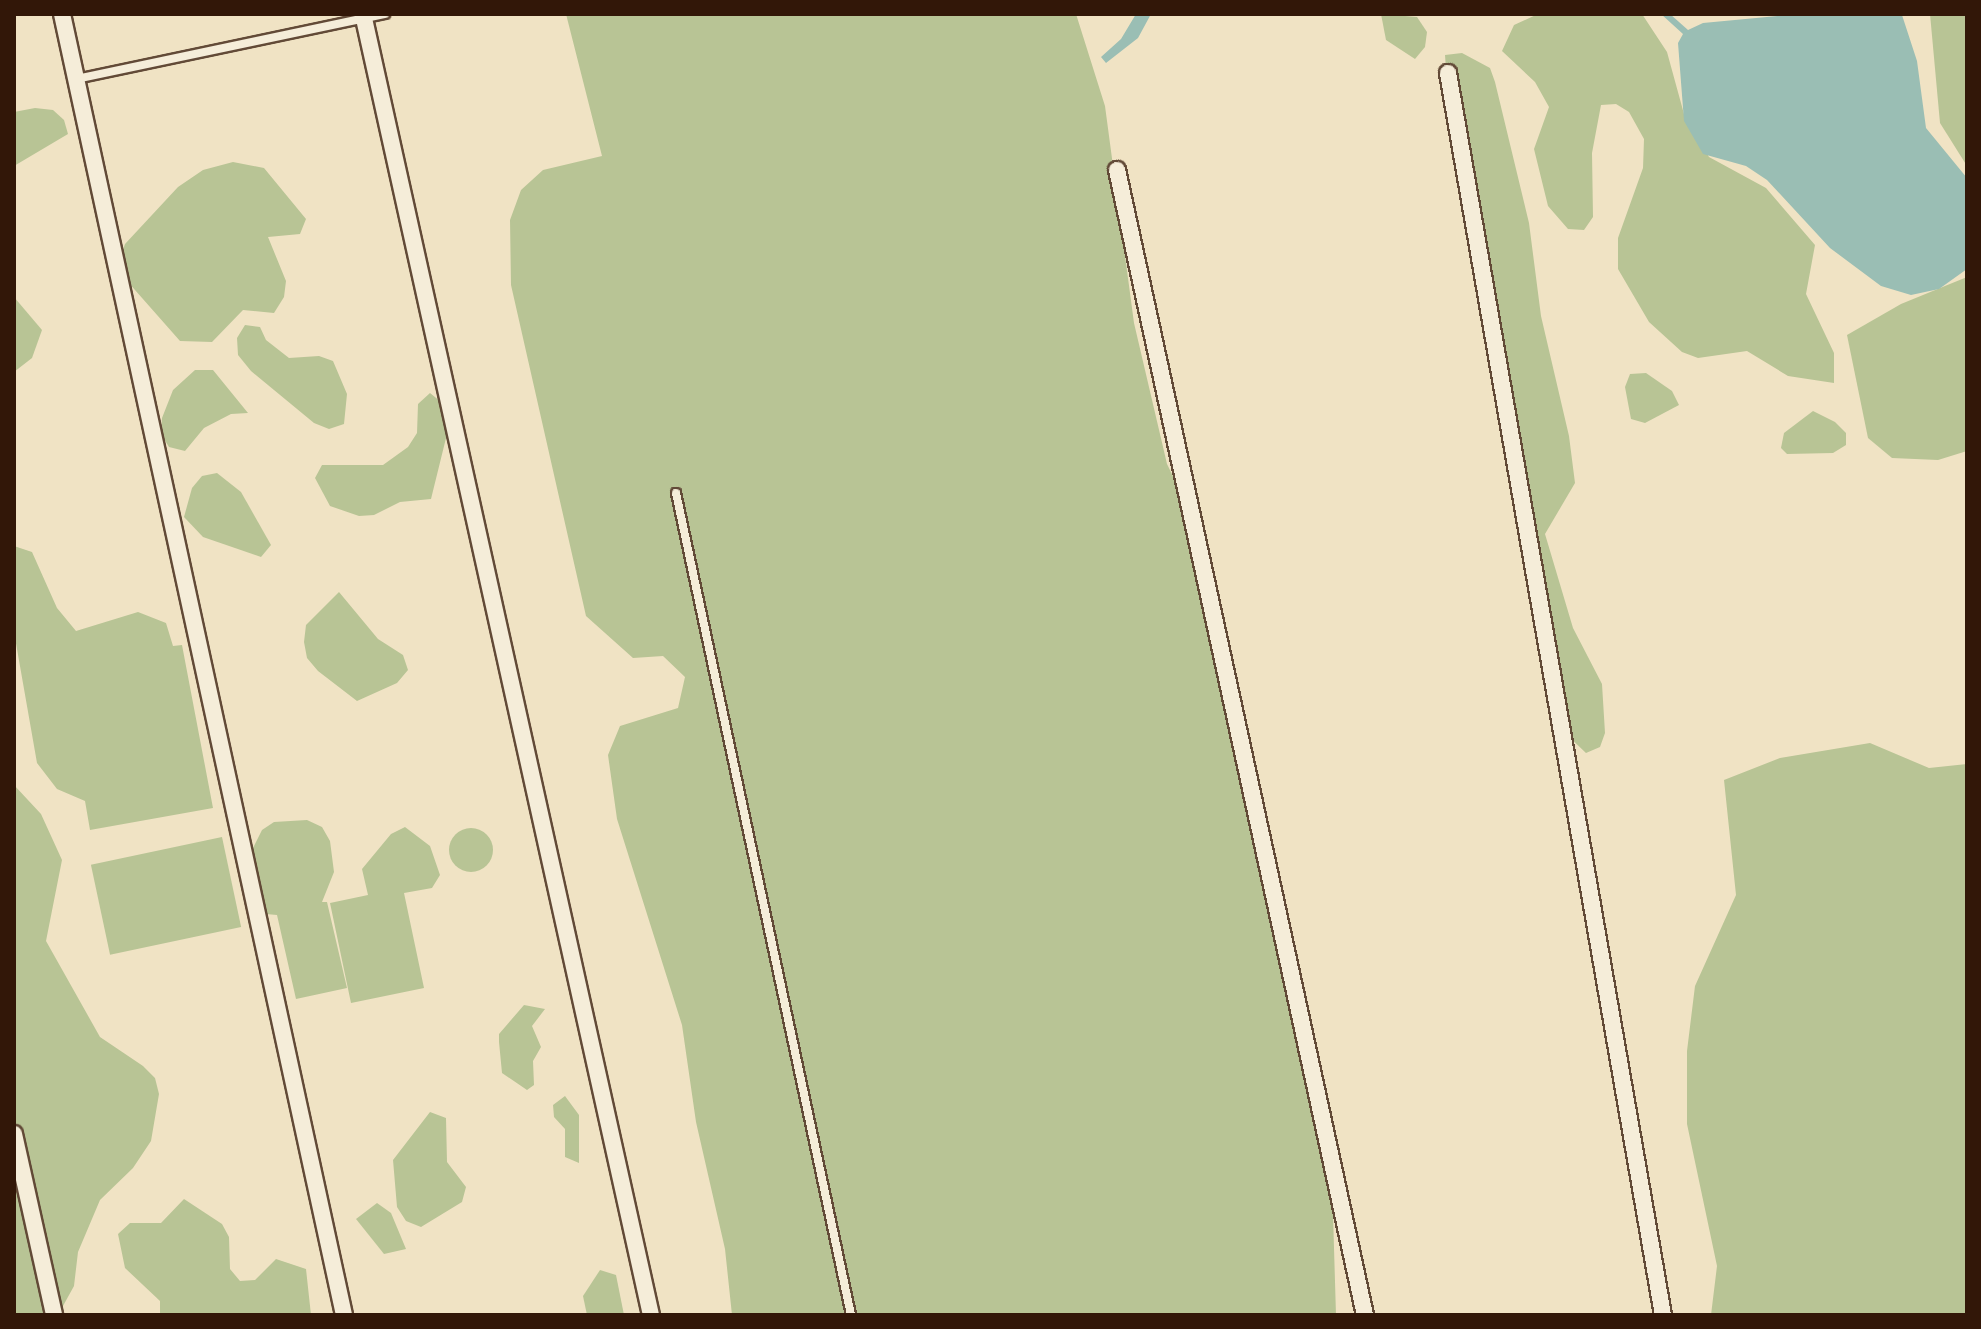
<!DOCTYPE html>
<style>
body{margin:0}
#map{position:relative;width:1981px;height:1329px;overflow:hidden;background:#f0e3c4;font-family:"IM FELL Double Pica",serif}
div>[style]{position:absolute}
[style*='--x']{left:calc(var(--x)*1px);top:calc(var(--y)*1px);width:calc(var(--w)*1px);rotate:calc(var(--a)*1deg)}
.green>*{inset:0;background:#b8c495;transform-origin:0 0}
.round{border-radius:50%}
.water>*{inset:0;background:#9abeb4}
.roads{filter:drop-shadow(2px 0 #624a37) drop-shadow(-2px 0 #624a37) drop-shadow(0 2px #624a37) drop-shadow(0 -2px #624a37)}
.service>*{height:8px;margin:-4px;padding:0 4px;transform-origin:4px;border-radius:4px;background:#f5edd9}
.minor>*{height:16px;margin:-8px;padding:0 8px;transform-origin:8px;border-radius:8px;background:#f5edd9}
span{translate:-50% -50%;white-space:nowrap;text-align:center;line-height:1.15;-webkit-text-stroke:8px #f5edd9;paint-order:stroke}
.frame{position:absolute;inset:0;border:16px solid #321708;pointer-events:none}
</style>
<div id="map">
<div class="green">
<i style="clip-path:polygon(566px 14px,1076px 14px,1105px 106px,1134px 323px,1167px 464px,1193px 517px,1224px 702px,1266px 854px,1332px 1180px,1336px 1315px,732px 1315px,725px 1249px,696px 1122px,682px 1025px,617px 819px,608px 755px,620px 726px,678px 708px,685px 677px,663px 656px,633px 658px,586px 616px,511px 285px,510px 220px,521px 190px,543px 170px,602px 156px)"></i>
<i style="clip-path:polygon(1381px 14px,1417px 17px,1427px 32px,1425px 47px,1415px 59px,1386px 40px)"></i>
<i style="clip-path:polygon(1538px 14px,1642px 14px,1667px 52px,1684px 114px,1709px 157px,1766px 188px,1815px 245px,1806px 294px,1834px 353px,1834px 383px,1788px 376px,1747px 351px,1698px 358px,1682px 352px,1649px 322px,1618px 269px,1618px 238px,1643px 168px,1644px 139px,1629px 112px,1616px 104px,1601px 105px,1592px 153px,1593px 217px,1584px 230px,1568px 229px,1548px 206px,1534px 149px,1549px 107px,1535px 82px,1502px 51px,1514px 25px)"></i>
<i style="clip-path:polygon(1930px 14px,1967px 14px,1967px 166px,1940px 123px)"></i>
<i style="clip-path:polygon(1462px 53px,1490px 68px,1495px 82px,1529px 223px,1541px 316px,1569px 436px,1575px 483px,1545px 534px,1573px 628px,1602px 684px,1605px 733px,1600px 747px,1586px 753px,1564px 732px,1474px 278px,1471px 232px,1452px 155px,1445px 55px)"></i>
<i style="clip-path:polygon(35px 108px,53px 110px,64px 120px,68px 134px,14px 166px,14px 112px)"></i>
<i style="clip-path:polygon(233px 162px,264px 168px,306px 219px,300px 234px,268px 237px,286px 281px,284px 297px,274px 313px,243px 310px,212px 342px,180px 341px,120px 273px,120px 258px,125px 244px,178px 187px,203px 170px)"></i>
<i style="clip-path:polygon(1967px 277px,1967px 451px,1938px 460px,1892px 458px,1868px 438px,1847px 335px,1901px 304px)"></i>
<i style="clip-path:polygon(14px 297px,42px 330px,32px 358px,14px 372px)"></i>
<i style="clip-path:polygon(245px 325px,260px 327px,266px 340px,289px 358px,319px 356px,333px 361px,347px 394px,344px 424px,329px 429px,314px 423px,251px 371px,238px 355px,237px 338px)"></i>
<i style="clip-path:polygon(195px 370px,213px 370px,248px 413px,231px 414px,204px 428px,185px 451px,169px 447px,161px 434px,162px 418px,173px 390px)"></i>
<i style="clip-path:polygon(1646px 373px,1672px 391px,1679px 405px,1645px 423px,1631px 419px,1625px 387px,1630px 374px)"></i>
<i style="clip-path:polygon(430px 393px,441px 402px,447px 434px,431px 499px,400px 502px,374px 515px,359px 516px,330px 506px,315px 478px,322px 465px,383px 465px,408px 447px,417px 433px,418px 404px)"></i>
<i style="clip-path:polygon(1813px 411px,1835px 422px,1846px 433px,1846px 445px,1833px 453px,1787px 454px,1781px 448px,1784px 433px)"></i>
<i style="clip-path:polygon(217px 473px,241px 492px,271px 545px,261px 557px,203px 537px,184px 517px,192px 488px,202px 476px)"></i>
<i style="clip-path:polygon(14px 546px,32px 552px,57px 608px,76px 631px,138px 612px,166px 623px,173px 646px,182px 645px,213px 808px,90px 830px,85px 801px,57px 789px,37px 763px,14px 632px)"></i>
<i style="clip-path:polygon(339px 592px,378px 639px,403px 655px,408px 670px,397px 683px,357px 701px,318px 671px,307px 658px,304px 642px,306px 625px)"></i>
<i style="clip-path:polygon(1870px 743px,1929px 768px,1967px 764px,1967px 1315px,1711px 1315px,1717px 1266px,1687px 1124px,1687px 1051px,1695px 986px,1736px 895px,1724px 780px,1780px 758px)"></i>
<i style="clip-path:polygon(14px 785px,41px 814px,62px 860px,46px 941px,100px 1037px,143px 1066px,155px 1078px,159px 1094px,151px 1141px,133px 1168px,100px 1200px,78px 1252px,74px 1286px,58px 1315px,14px 1315px)"></i>
<i style="clip-path:polygon(307px 820px,322px 827px,330px 841px,334px 872px,322px 902px,327px 902px,347px 988px,296px 999px,277px 915px,266px 914px,253px 902px,249px 856px,262px 830px,274px 822px)"></i>
<i style="clip-path:polygon(405px 827px,430px 846px,440px 875px,432px 888px,404px 893px,424px 988px,351px 1003px,330px 903px,368px 895px,362px 869px,391px 834px)"></i>
<i class="round" style="left:449px;top:828px;width:44px;height:44px"></i>
<i style="left:222px;top:837px;width:92px;height:134px;rotate:78deg"></i>
<i style="clip-path:polygon(524px 1005px,545px 1009px,532px 1026px,541px 1047px,533px 1061px,534px 1085px,527px 1090px,502px 1073px,499px 1042px,499px 1034px)"></i>
<i style="clip-path:polygon(565px 1096px,579px 1115px,579px 1163px,565px 1157px,565px 1129px,554px 1117px,553px 1105px)"></i>
<i style="clip-path:polygon(430px 1112px,446px 1118px,447px 1162px,466px 1187px,462px 1202px,421px 1227px,406px 1221px,397px 1207px,393px 1160px)"></i>
<i style="clip-path:polygon(184px 1199px,222px 1224px,229px 1237px,230px 1269px,240px 1281px,255px 1280px,276px 1259px,306px 1269px,311px 1315px,160px 1315px,160px 1301px,125px 1268px,118px 1234px,130px 1223px,161px 1223px)"></i>
<i style="clip-path:polygon(377px 1203px,391px 1213px,406px 1249px,384px 1254px,356px 1219px)"></i>
<i style="clip-path:polygon(600px 1270px,616px 1275px,624px 1315px,587px 1315px,583px 1296px)"></i>
</div>
<div class="water">
<i style="clip-path:polygon(1136px 14px,1151px 14px,1138px 38px,1106px 63px,1101px 57px,1121px 39px)"></i>
<i style="clip-path:polygon(1661px 14px,1670px 14px,1688px 30px,1703px 23px,1797px 14px,1902px 15px,1917px 61px,1926px 128px,1967px 178px,1967px 269px,1939px 289px,1911px 295px,1881px 286px,1830px 248px,1767px 180px,1746px 166px,1703px 154px,1684px 121px,1678px 43px,1683px 34px)"></i>
</div>
<div class="roads">
<div class="service">
<i style="--x:76;--y:79;--w:316;--a:-11.9"></i>
<i style="--x:676;--y:493;--w:840;--a:77.98"></i>
</div>
<div class="minor">
<i style="--x:62;--y:14;--w:1331;--a:77.77"></i>
<i style="--x:363;--y:14;--w:1332;--a:77.52"></i>
<i style="--x:1448;--y:73;--w:1260;--a:80.18"></i>
<i style="--x:1117;--y:170;--w:1172;--a:77.78"></i>
<i style="--x:14;--y:1134;--w:185;--a:77.5"></i>
</div>
</div>
<div class="frame"></div>
</div>
